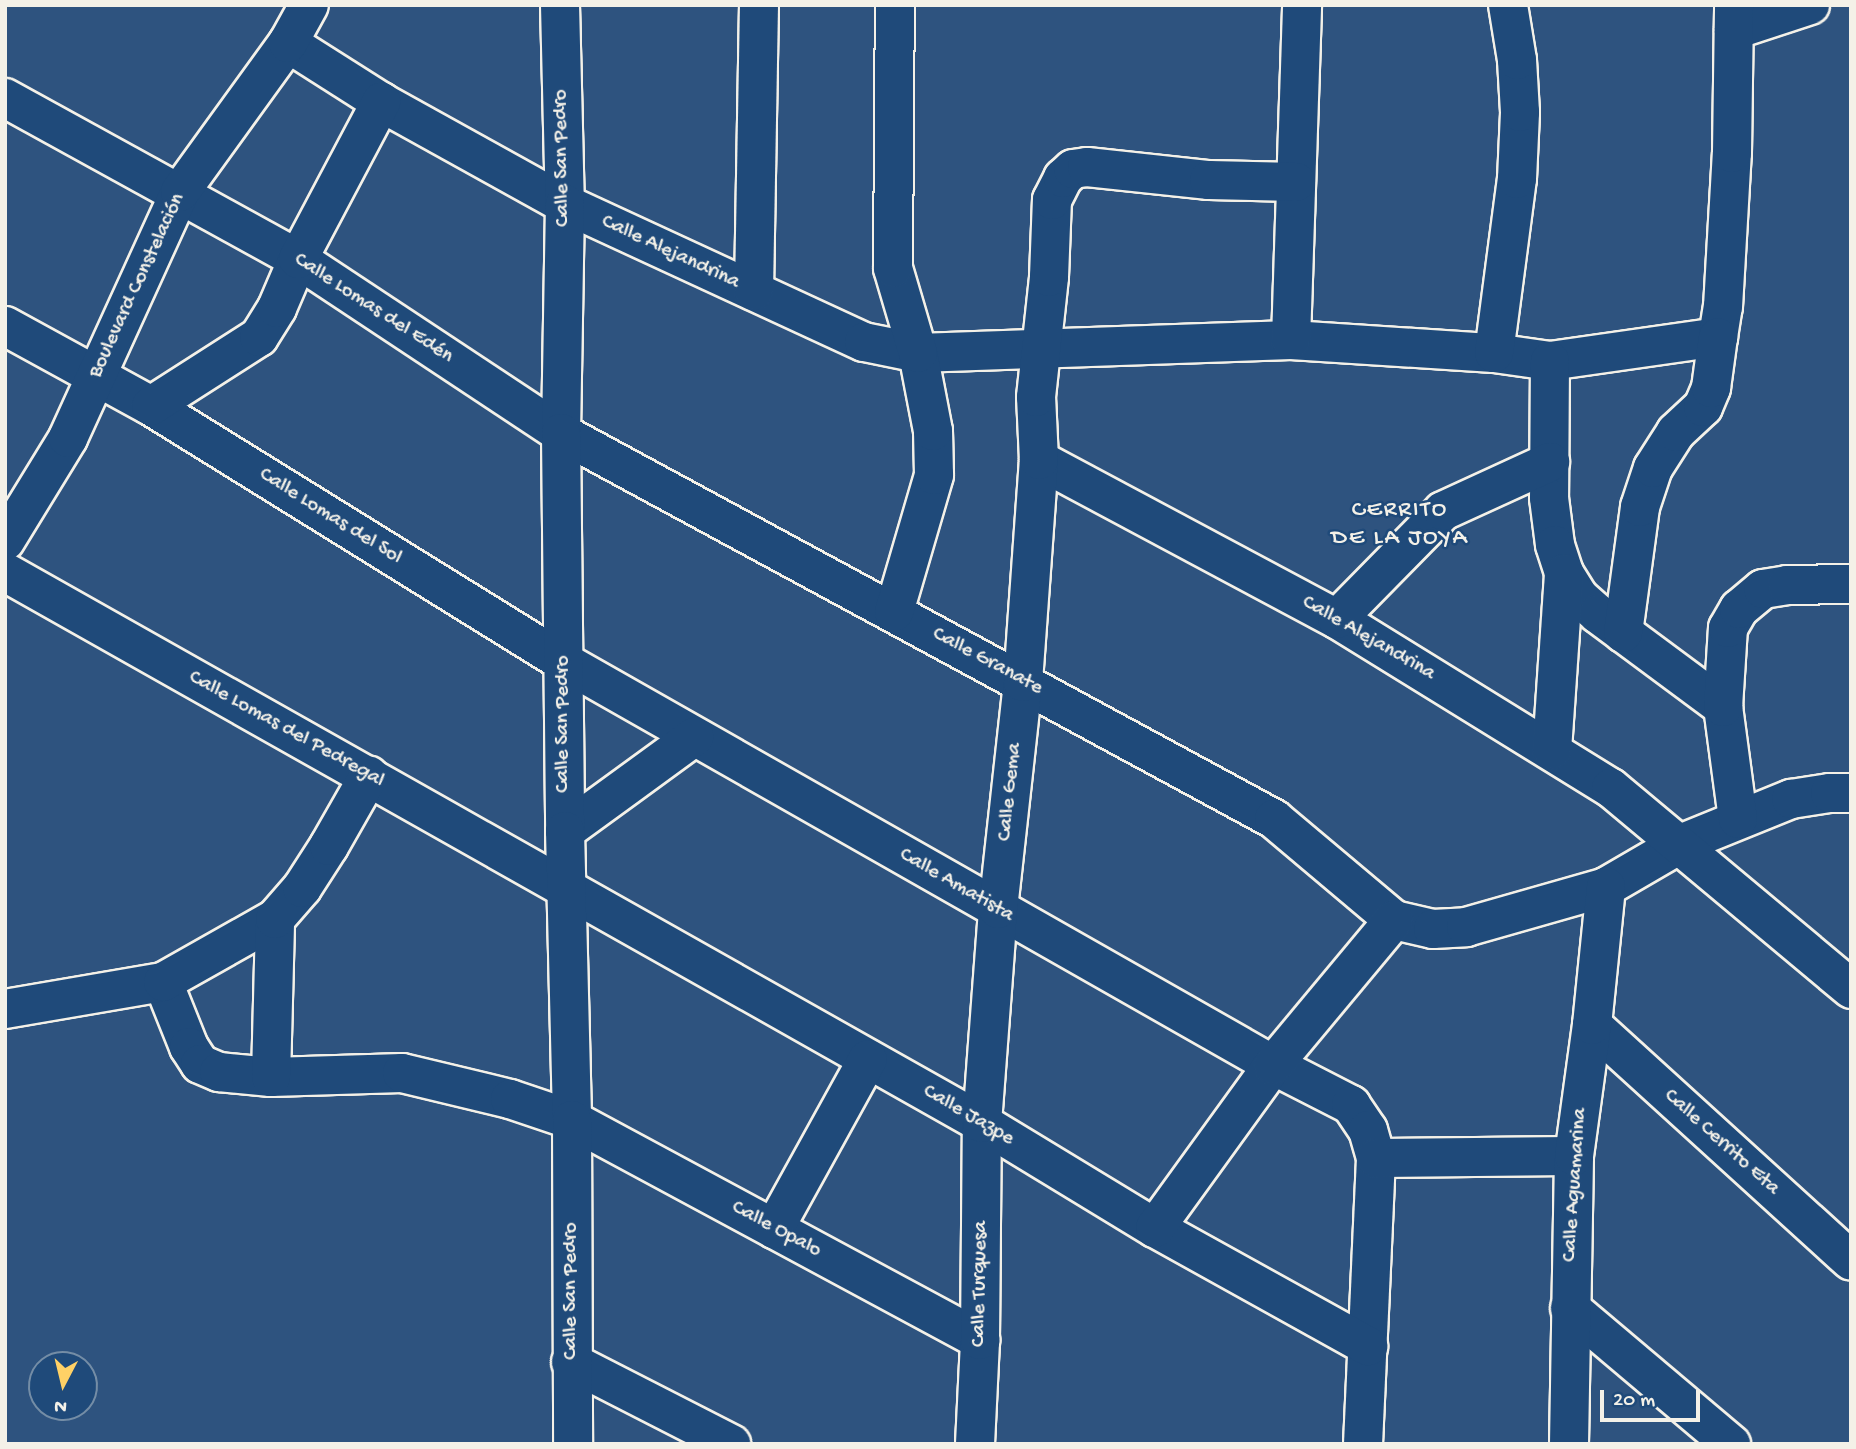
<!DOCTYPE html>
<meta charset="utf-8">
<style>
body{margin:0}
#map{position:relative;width:1856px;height:1449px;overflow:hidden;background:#2e537f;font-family:"Gochi Hand",sans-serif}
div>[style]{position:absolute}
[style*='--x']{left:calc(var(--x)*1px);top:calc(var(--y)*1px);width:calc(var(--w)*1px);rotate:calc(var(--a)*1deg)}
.roads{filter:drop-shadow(2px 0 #f4f1e8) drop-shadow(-2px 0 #f4f1e8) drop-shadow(0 2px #f4f1e8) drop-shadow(0 -2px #f4f1e8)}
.minor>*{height:38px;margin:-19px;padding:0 19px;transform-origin:19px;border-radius:19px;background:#1f4a7a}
.tertiary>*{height:38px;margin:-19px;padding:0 19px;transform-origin:19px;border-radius:19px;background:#1f4a7a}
span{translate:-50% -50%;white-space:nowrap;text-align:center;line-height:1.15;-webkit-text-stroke:5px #1f4a7a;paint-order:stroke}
.street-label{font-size:21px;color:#f4f1e8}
.quarter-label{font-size:24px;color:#f4f1e8;letter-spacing:2px}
.frame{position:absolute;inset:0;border:7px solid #f4f1e8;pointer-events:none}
.north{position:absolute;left:28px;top:1351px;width:70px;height:70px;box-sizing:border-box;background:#1f4a7a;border:2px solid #748da6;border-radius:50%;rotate:187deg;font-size:19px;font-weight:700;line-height:28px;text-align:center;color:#f4f1e8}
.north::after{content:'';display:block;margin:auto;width:24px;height:32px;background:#ffd166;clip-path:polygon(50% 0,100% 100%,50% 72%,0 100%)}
.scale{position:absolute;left:1600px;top:1390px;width:100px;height:32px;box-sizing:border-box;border:4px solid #f4f1e8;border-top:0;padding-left:9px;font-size:21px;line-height:24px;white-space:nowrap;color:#f4f1e8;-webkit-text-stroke:5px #1f4a7a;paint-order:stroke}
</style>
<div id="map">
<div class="roads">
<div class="minor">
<i style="--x:1734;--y:30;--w:80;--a:-18.2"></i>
<i style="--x:288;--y:43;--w:110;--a:32.4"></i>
<i style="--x:381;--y:102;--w:210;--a:29"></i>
<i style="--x:565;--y:204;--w:329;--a:24.8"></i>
<i style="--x:864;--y:342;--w:55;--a:11.5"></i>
<i style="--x:918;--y:353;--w:373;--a:-2"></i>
<i style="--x:1291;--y:340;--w:203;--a:3.7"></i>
<i style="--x:1494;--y:353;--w:57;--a:8.1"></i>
<i style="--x:1550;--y:361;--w:170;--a:-8.1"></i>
<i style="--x:1718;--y:337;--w:30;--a:-81"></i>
<i style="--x:1723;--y:307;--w:154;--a:-86.7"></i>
<i style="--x:1732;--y:153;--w:148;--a:-89.2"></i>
<i style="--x:5;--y:98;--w:334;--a:28.8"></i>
<i style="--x:298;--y:259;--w:315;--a:33.5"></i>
<i style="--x:561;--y:433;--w:811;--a:28.43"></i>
<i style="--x:1274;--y:819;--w:157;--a:40.1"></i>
<i style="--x:1394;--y:920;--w:40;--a:13"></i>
<i style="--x:1433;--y:929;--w:33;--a:-3"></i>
<i style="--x:1466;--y:927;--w:146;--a:-15.9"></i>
<i style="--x:1606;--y:887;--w:86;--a:-30.2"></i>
<i style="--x:1680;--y:844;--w:120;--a:-22.1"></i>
<i style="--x:1791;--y:799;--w:39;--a:-9"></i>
<i style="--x:1830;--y:793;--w:21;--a:0"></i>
<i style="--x:754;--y:291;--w:286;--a:-89"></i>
<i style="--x:5;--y:326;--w:166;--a:28.7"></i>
<i style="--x:151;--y:406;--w:486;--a:31.8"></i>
<i style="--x:564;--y:662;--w:816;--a:29.61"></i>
<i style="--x:1273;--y:1065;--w:88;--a:27.1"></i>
<i style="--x:1351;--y:1105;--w:30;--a:56"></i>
<i style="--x:1368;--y:1130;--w:29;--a:74"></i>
<i style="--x:1376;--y:1158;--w:286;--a:92.6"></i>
<i style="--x:1291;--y:340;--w:335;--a:-88.1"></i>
<i style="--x:1494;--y:353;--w:176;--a:-82.5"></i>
<i style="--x:1517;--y:179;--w:67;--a:-87.4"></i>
<i style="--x:1520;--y:112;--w:52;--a:-93.3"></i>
<i style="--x:1517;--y:60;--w:56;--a:-99.3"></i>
<i style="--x:1550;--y:361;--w:137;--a:90.4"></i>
<i style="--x:1549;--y:498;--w:47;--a:82.7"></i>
<i style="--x:1555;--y:545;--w:29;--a:72"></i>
<i style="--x:1564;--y:573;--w:28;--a:58"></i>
<i style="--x:1579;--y:597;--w:25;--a:42"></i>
<i style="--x:1598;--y:614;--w:156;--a:36.6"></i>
<i style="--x:151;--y:406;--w:128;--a:-32.6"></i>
<i style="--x:259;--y:337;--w:34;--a:-58"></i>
<i style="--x:277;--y:308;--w:53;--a:-66.8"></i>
<i style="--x:298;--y:259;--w:178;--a:-62.1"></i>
<i style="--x:1039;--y:460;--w:338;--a:28.1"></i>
<i style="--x:1337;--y:619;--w:322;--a:31.7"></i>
<i style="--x:1611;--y:788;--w:313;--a:39.9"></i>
<i style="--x:5;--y:541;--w:121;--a:-58.5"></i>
<i style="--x:68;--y:438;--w:270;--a:-65.5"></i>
<i style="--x:180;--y:192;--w:184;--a:-54.1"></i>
<i style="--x:288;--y:43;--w:43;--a:-61.1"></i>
<i style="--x:5;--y:572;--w:1122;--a:29.42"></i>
<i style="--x:982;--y:1123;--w:202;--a:31.3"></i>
<i style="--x:1155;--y:1228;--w:244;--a:29"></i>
<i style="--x:894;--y:612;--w:143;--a:-73.7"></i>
<i style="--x:934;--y:475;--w:44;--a:-91.3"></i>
<i style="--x:933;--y:431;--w:79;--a:-100.9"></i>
<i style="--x:918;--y:353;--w:89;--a:-106.4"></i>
<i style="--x:893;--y:268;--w:263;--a:-89.6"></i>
<i style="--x:1337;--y:619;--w:151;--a:-45.5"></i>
<i style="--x:1443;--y:511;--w:118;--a:-24.6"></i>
<i style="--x:1623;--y:633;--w:127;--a:-82.3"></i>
<i style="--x:1640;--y:507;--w:41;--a:-71.6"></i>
<i style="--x:1653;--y:468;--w:43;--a:-57.4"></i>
<i style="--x:1676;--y:432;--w:37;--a:-43"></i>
<i style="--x:1703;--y:407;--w:21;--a:-67"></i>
<i style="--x:1711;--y:388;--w:51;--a:-82.2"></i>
<i style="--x:1552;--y:750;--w:177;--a:-86.1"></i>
<i style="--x:1738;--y:819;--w:113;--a:-97.6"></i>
<i style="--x:1723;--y:707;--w:79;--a:-86.4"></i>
<i style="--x:1728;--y:628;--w:22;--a:-60"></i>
<i style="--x:1739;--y:609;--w:31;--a:-40"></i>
<i style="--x:1763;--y:589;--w:24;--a:-9"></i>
<i style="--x:1787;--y:585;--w:64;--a:-0.9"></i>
<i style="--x:565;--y:831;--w:160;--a:-36.1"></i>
<i style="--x:163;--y:982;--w:70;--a:68.2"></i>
<i style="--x:189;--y:1047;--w:20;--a:57"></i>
<i style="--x:200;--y:1064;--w:21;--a:23"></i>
<i style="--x:219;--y:1072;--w:52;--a:5.5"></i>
<i style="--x:271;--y:1077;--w:131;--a:-1.7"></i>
<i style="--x:402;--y:1073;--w:111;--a:13.5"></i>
<i style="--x:510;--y:1099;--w:65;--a:18.7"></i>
<i style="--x:572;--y:1120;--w:464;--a:28.3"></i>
<i style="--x:5;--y:1009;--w:160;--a:-9.7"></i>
<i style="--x:163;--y:982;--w:129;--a:-29.4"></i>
<i style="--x:1592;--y:1025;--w:350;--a:42.3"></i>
<i style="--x:271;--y:1077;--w:158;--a:-88.5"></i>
<i style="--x:275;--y:919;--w:41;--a:-48.9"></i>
<i style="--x:302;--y:888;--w:50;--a:-57.3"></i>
<i style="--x:329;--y:846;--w:81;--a:-60.3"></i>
<i style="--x:1376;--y:1158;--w:198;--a:-0.6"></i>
<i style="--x:1155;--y:1228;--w:201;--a:-54.1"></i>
<i style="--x:1273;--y:1065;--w:189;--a:-50.2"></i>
<i style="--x:774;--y:1229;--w:194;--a:-61.1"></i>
<i style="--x:1570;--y:1308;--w:211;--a:40.2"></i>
<i style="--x:571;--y:1362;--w:180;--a:27.1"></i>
<i style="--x:975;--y:1444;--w:104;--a:-87.2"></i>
<i style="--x:980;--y:1340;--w:217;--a:-89.5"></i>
<i style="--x:982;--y:1123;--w:215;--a:-85.7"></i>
<i style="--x:998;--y:909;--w:228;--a:-83.7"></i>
<i style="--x:1023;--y:682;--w:223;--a:-85.9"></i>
<i style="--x:1039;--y:460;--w:63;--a:-92.7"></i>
<i style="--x:1036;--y:397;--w:121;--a:-83.8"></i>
<i style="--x:1049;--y:277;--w:77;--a:-87.8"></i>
<i style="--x:1052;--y:200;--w:25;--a:-63"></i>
<i style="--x:1063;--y:178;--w:13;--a:-42"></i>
<i style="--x:1073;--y:169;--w:14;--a:-8"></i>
<i style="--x:1087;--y:167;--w:123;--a:6.1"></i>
<i style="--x:1209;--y:180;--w:87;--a:1.3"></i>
<i style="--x:1569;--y:1444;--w:288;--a:-89"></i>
<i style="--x:1574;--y:1156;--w:132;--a:-82.2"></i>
<i style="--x:1592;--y:1025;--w:139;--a:-84.2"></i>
</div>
<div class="tertiary">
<i style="--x:560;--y:5;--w:199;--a:88.6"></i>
<i style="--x:565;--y:204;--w:229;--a:91"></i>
<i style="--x:561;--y:433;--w:398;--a:89.4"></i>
<i style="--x:565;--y:831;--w:289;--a:88.6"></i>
<i style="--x:572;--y:1120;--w:324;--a:89.8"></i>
</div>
</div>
<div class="street-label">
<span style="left:563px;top:158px;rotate:-91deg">Calle San Pedro</span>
<span style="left:670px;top:253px;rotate:25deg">Calle Alejandrina</span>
<span style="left:138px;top:286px;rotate:-65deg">Boulevard Constelación</span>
<span style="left:373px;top:309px;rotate:33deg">Calle Lomas del Edén</span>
<span style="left:330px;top:517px;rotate:32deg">Calle Lomas del Sol</span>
<span style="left:1368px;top:639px;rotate:30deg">Calle Alejandrina</span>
<span style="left:987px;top:662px;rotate:28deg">Calle Granate</span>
<span style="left:564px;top:724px;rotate:-90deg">Calle San Pedro</span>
<span style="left:286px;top:730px;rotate:29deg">Calle Lomas del Pedregal</span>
<span style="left:1011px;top:792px;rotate:-84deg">Calle Gema</span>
<span style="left:956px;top:886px;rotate:30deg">Calle Amatista</span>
<span style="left:968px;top:1116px;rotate:30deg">Calle Jazpe</span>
<span style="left:1721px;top:1143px;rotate:42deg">Calle Cerrito Eta</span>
<span style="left:1576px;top:1185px;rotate:-86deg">Calle Aguamarina</span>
<span style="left:776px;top:1230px;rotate:28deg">Calle Opalo</span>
<span style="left:981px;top:1284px;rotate:-89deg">Calle Turquesa</span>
<span style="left:572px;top:1291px;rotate:-90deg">Calle San Pedro</span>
</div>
<div class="quarter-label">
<span style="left:1400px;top:525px">CERRITO<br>DE LA JOYA</span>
</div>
<div class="frame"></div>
<div class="north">N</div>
<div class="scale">20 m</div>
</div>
